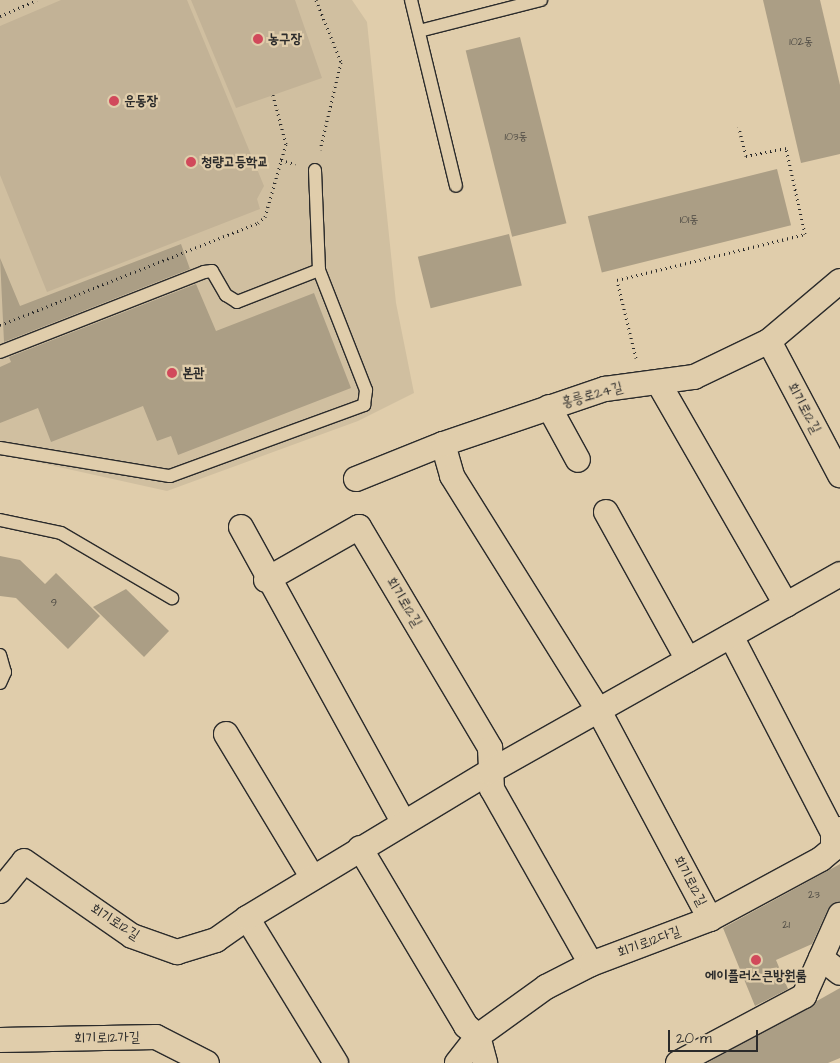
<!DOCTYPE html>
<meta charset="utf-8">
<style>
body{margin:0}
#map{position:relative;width:840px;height:1063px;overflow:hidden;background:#e0cdab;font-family:"Architects Daughter","Poor Story",sans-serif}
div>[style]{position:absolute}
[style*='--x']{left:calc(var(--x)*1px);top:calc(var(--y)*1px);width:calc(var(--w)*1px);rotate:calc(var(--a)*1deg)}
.built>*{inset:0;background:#d0bfa0}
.green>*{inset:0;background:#c2b296}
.building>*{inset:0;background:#ab9e85;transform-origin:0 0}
.path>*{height:3px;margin-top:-1.5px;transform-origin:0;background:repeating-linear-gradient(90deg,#2b2b2b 0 1px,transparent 0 5px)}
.roads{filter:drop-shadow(1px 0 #2b2b2b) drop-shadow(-1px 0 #2b2b2b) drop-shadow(0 1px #2b2b2b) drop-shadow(0 -1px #2b2b2b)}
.lane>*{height:12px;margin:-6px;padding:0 6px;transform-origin:6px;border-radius:6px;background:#e0cdab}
.street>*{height:24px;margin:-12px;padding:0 12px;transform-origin:12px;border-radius:12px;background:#e0cdab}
.dots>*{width:14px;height:14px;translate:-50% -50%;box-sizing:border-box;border:2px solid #e0cdab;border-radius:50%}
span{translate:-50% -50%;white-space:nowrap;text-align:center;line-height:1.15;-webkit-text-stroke:4.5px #e0cdab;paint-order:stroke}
.number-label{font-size:11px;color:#4b4842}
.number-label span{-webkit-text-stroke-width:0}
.poi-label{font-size:14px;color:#2b2b2b;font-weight:700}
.left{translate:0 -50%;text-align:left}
.street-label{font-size:14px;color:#2b2b2b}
.scale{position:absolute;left:668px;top:1030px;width:90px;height:22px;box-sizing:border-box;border:2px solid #2b2b2b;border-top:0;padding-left:6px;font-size:15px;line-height:18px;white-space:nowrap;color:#2b2b2b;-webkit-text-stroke:4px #e0cdab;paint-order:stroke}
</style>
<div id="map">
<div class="built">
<i style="clip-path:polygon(0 0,352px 0,367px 22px,396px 303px,414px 393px,358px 421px,167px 491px,0 454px)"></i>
</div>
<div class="green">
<i style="clip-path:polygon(61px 0,187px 0,264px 186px,257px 199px,260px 209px,47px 292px,0 175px,0 26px)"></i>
<i style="clip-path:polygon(191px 0,295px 0,322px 78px,236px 108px)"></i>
</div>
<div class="building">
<i style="clip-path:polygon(763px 0,820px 0,840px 85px,840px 154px,801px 163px)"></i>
<i style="left:520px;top:37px;width:192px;height:56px;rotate:76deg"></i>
<i style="left:777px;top:169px;width:58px;height:195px;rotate:76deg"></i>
<i style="left:509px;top:234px;width:53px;height:94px;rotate:76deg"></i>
<i style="clip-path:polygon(181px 244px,190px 269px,4px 342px,0 258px,20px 306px)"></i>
<i style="clip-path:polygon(196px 284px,216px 331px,314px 293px,351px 388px,178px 455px,171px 436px,157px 441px,143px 406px,51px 442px,38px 408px,0 423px,0 367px,11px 362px,9px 357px)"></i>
<i style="clip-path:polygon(0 556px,20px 560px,45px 584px,56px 573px,100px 616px,68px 649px,16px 598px,0 596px)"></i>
<i style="clip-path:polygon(126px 589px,169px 631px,144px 657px,93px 607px)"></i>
<i style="clip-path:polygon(840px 864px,840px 901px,828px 909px,812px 944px,776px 960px,788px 989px,755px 1006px,723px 928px)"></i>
<i style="clip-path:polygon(840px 988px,840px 1058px,828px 1063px,707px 1063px)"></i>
</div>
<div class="path">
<i style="--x:316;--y:0;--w:67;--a:68"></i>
<i style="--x:341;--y:62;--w:90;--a:103.4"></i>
<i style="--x:0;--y:16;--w:40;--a:-23.4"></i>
<i style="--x:281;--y:160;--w:15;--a:16"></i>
<i style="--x:0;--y:325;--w:277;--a:-21.6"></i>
<i style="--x:258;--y:223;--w:9;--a:-41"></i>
<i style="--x:265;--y:217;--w:76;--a:-74"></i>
<i style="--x:286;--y:144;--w:51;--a:-104.9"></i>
<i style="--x:636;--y:358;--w:80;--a:-103.7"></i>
<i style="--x:617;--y:280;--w:194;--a:-13.7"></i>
<i style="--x:805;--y:234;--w:88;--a:-102.5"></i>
<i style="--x:786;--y:148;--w:41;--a:168.7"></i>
<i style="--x:746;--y:156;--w:30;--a:-104"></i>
</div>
<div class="roads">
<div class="lane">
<i style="--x:411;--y:0;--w:191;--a:76.4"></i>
<i style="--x:419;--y:31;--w:126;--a:-14.3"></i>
<i style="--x:0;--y:352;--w:219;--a:-21.4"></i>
<i style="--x:204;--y:272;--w:8;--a:-7"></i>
<i style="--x:212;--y:271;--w:28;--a:60"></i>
<i style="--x:226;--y:295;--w:13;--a:32"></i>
<i style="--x:237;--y:302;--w:88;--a:-21.3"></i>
<i style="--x:0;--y:448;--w:172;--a:9.4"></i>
<i style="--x:170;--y:476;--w:207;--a:-20.1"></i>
<i style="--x:364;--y:405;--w:15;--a:-82"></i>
<i style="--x:366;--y:390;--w:129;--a:-111.4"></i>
<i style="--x:319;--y:270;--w:100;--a:-92.3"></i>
<i style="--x:0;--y:520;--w:62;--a:12"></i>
<i style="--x:61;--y:533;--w:129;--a:30.4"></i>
<i style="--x:0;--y:655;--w:18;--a:74"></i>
<i style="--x:5;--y:672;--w:12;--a:114"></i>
</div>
<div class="street">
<i style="--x:769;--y:341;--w:152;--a:62.1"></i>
<i style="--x:658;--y:382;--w:257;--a:60.1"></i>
<i style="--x:549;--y:407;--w:60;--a:61.3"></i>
<i style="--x:443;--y:444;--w:33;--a:74"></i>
<i style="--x:452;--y:476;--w:277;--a:58"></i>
<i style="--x:599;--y:711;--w:236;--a:61.9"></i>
<i style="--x:356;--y:479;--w:94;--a:-21.9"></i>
<i style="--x:443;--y:444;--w:171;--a:-18.8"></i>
<i style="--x:605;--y:389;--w:90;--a:-7.7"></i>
<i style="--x:694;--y:377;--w:83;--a:-25.6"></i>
<i style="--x:769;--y:341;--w:93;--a:-40.2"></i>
<i style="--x:606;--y:512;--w:169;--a:61"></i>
<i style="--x:241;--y:527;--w:337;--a:61.2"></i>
<i style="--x:266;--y:580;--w:107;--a:-29.7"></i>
<i style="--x:359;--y:527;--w:257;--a:59.3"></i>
<i style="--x:490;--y:748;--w:41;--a:87.2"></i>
<i style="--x:492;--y:789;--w:201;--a:60.5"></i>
<i style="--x:731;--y:636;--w:222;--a:62.6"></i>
<i style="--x:226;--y:734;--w:168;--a:58.9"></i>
<i style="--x:360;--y:848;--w:207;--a:59.2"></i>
<i style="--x:466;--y:1026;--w:16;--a:40"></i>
<i style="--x:478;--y:1036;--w:28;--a:75"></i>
<i style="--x:0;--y:891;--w:38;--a:-51"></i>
<i style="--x:24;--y:861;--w:131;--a:34.8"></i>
<i style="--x:132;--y:936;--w:48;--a:19.6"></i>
<i style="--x:177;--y:952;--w:41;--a:-17.1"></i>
<i style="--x:216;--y:940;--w:38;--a:-35"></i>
<i style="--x:821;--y:958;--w:24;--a:38"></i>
<i style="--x:0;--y:1040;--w:156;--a:-1.1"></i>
<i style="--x:156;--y:1037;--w:57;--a:27"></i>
<i style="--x:336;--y:1063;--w:170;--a:-121.5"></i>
<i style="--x:247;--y:918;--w:283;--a:-31.1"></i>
<i style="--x:489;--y:772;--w:403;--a:-29.4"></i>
<i style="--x:457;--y:1063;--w:34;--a:-52"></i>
<i style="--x:478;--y:1036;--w:84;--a:-35.8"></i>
<i style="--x:546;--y:987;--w:51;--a:-27.1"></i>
<i style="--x:591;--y:964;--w:127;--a:-20.7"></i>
<i style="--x:710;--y:919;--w:126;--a:-28.4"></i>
<i style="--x:821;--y:859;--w:16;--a:-40"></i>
<i style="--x:833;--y:849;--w:16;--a:-90"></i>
<i style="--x:833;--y:833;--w:8;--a:-30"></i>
<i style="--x:678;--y:1063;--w:143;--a:-28"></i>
<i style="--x:804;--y:996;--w:89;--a:-66"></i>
</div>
</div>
<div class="dots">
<i style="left:258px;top:39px;background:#d1495b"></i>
<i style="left:114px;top:101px;background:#d1495b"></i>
<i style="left:191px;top:162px;background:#d1495b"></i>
<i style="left:172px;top:373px;background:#d1495b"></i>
<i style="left:756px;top:960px;background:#d1495b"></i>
</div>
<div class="number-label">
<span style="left:801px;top:42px">102동</span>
<span style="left:516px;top:137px">103동</span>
<span style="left:689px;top:220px">101동</span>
<span style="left:54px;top:603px">9</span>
<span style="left:814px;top:895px">23</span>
<span style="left:786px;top:925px">21</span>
</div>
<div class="poi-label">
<span class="left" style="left:268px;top:39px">농구장</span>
<span class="left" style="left:124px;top:101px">운동장</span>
<span class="left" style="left:201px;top:162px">청량고등학교</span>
<span class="left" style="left:182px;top:373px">본관</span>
<span style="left:756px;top:976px">에이플러스큰방원룸</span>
</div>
<div class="street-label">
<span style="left:592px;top:395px;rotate:-15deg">홍릉로24길</span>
<span style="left:804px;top:408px;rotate:62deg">회기로12길</span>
<span style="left:404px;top:602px;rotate:59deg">회기로12길</span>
<span style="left:690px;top:881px;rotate:62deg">회기로12길</span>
<span style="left:115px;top:922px;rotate:32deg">회기로12길</span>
<span style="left:649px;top:942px;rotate:-20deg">회기로12다길</span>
<span style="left:107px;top:1038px;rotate:-1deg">회기로12가길</span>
</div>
<div class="scale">20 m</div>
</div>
